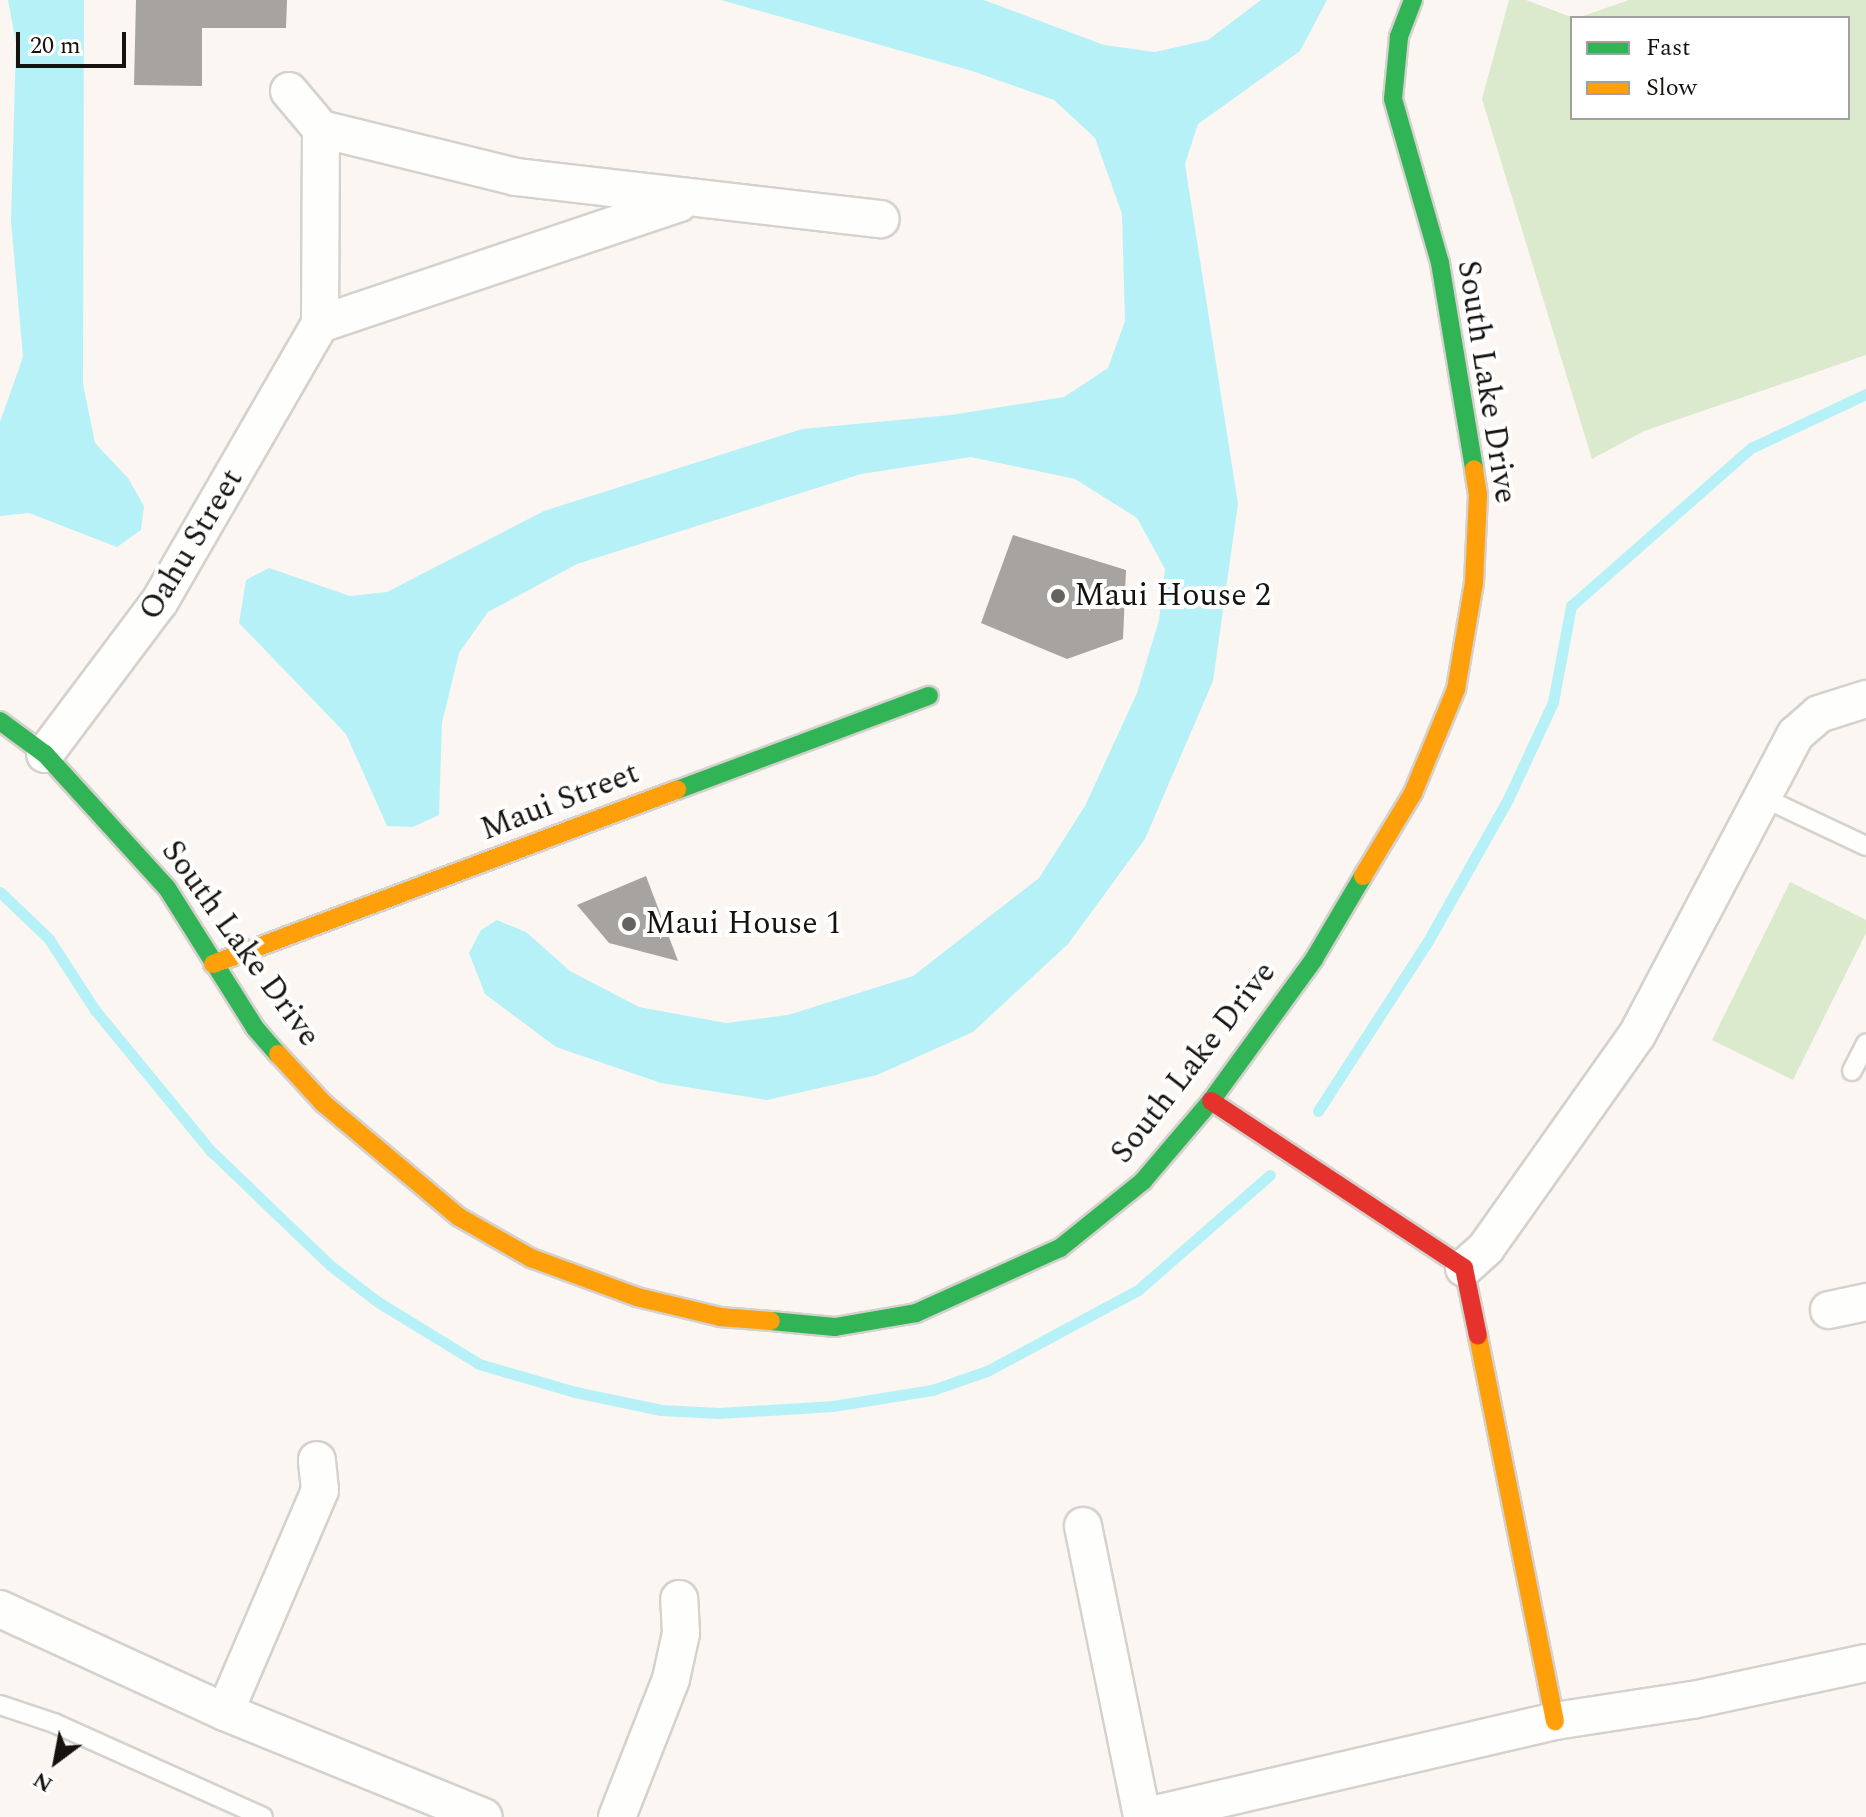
<!DOCTYPE html>
<style>
body{margin:0}
#map{position:relative;width:1866px;height:1817px;overflow:hidden;background:#fbf6f2;font-family:Spectral,serif}
div>[style]{position:absolute}
[style*='--x']{left:calc(var(--x)*1px);top:calc(var(--y)*1px);width:calc(var(--w)*1px);rotate:calc(var(--a)*1deg)}
.green>*{inset:0;background:#dbe9cd}
.water>*{inset:0;background:#b6f1f8}
.stream>*{height:11px;margin:-5.5px;padding:0 5.5px;transform-origin:5.5px;border-radius:5.5px;background:#b6f1f8}
.building>*{inset:0;background:#a6a3a0}
.roads{filter:drop-shadow(2px 0 #d5d1cd) drop-shadow(-2px 0 #d5d1cd) drop-shadow(0 2px #d5d1cd) drop-shadow(0 -2px #d5d1cd)}
.lane>*{height:18px;margin:-9px;padding:0 9px;transform-origin:9px;border-radius:9px;background:#fefefd}
.street>*{height:36px;margin:-18px;padding:0 18px;transform-origin:18px;border-radius:18px;background:#fefefd}
.fast>*{height:18px;margin:-9px;padding:0 9px;transform-origin:9px;border-radius:9px;background:#30b455}
.slow>*{height:18px;margin:-9px;padding:0 9px;transform-origin:9px;border-radius:9px;background:#ff9f0a}
.jam>*{height:18px;margin:-9px;padding:0 9px;transform-origin:9px;border-radius:9px;background:#e5322d}
.dots>*{width:22px;height:22px;translate:-50% -50%;box-sizing:border-box;border:4px solid #fff;border-radius:50%}
span{translate:-50% -50%;white-space:nowrap;text-align:center;line-height:1.15;-webkit-text-stroke:8px #fff;paint-order:stroke}
.street-label{font-size:32px;color:#15120f}
.poi-label{font-size:32px;color:#15120f}
.left{translate:0 -50%;text-align:left}
.legend{position:absolute;left:1570px;top:16px;width:280px;height:104px;box-sizing:border-box;background:#fff;border:2px solid #a1a09f;margin:0;padding:10px 14px;list-style:none;font-size:24px;color:#15120f}
.legend li{display:flex;align-items:center;gap:16px;height:40px}
.legend b{width:40px;border:2px solid #a1a09f}
.north{position:absolute;left:16px;top:1721px;width:80px;height:80px;-webkit-text-stroke:6px #fff;paint-order:stroke;rotate:212deg;font-size:22px;font-weight:700;line-height:32px;text-align:center;color:#15120f}
.north::after{content:'';display:block;margin:auto;width:28px;height:36px;background:#15120f;clip-path:polygon(50% 0,100% 100%,50% 72%,0 100%)}
.scale{position:absolute;left:16px;top:32px;width:110px;height:36px;box-sizing:border-box;border:4px solid #15120f;border-top:0;padding-left:10px;font-size:24px;line-height:28px;white-space:nowrap;color:#15120f;-webkit-text-stroke:6px #fff;paint-order:stroke}
</style>
<div id="map">
<div class="green">
<i style="clip-path:polygon(1509px 0,1526px 0,1574px 18px,1572px 118px,1848px 118px,1848px 18px,1577px 18px,1629px 0,1866px 0,1866px 355px,1644px 431px,1592px 459px,1482px 99px)"></i>
<i style="clip-path:polygon(1790px 882px,1866px 920px,1866px 933px,1793px 1080px,1712px 1040px)"></i>
</div>
<div class="water">
<i style="clip-path:polygon(8px 0,84px 0,83px 384px,95px 443px,128px 478px,144px 506px,141px 530px,117px 547px,29px 513px,0 516px,0 422px,23px 357px,11px 221px,16px 43px)"></i>
<i style="clip-path:polygon(721px 0,984px 0,1104px 45px,1155px 52px,1208px 40px,1261px 0,1327px 0,1300px 51px,1198px 124px,1185px 164px,1238px 504px,1213px 681px,1145px 839px,1068px 944px,973px 1032px,877px 1075px,767px 1100px,661px 1083px,556px 1047px,485px 994px,469px 953px,481px 930px,497px 920px,526px 932px,570px 971px,639px 1007px,726px 1023px,788px 1015px,913px 976px,1039px 878px,1085px 806px,1137px 693px,1159px 620px,1165px 569px,1137px 518px,1075px 479px,971px 457px,861px 474px,577px 564px,488px 612px,459px 653px,442px 723px,439px 815px,413px 827px,387px 826px,346px 734px,239px 623px,246px 580px,269px 568px,350px 596px,387px 592px,544px 511px,802px 429px,951px 415px,1064px 397px,1108px 368px,1125px 321px,1122px 214px,1095px 138px,1054px 100px,972px 71px)"></i>
</div>
<div class="stream">
<i style="--x:0;--y:892;--w:68;--a:43.8"></i>
<i style="--x:49;--y:939;--w:85;--a:57.1"></i>
<i style="--x:95;--y:1010;--w:183;--a:50.6"></i>
<i style="--x:211;--y:1151;--w:166;--a:43.8"></i>
<i style="--x:331;--y:1266;--w:59;--a:37.5"></i>
<i style="--x:378;--y:1302;--w:119;--a:31.5"></i>
<i style="--x:479;--y:1364;--w:100;--a:16.3"></i>
<i style="--x:575;--y:1392;--w:88;--a:11.8"></i>
<i style="--x:661;--y:1410;--w:58;--a:3"></i>
<i style="--x:719;--y:1413;--w:114;--a:-3.5"></i>
<i style="--x:833;--y:1406;--w:100;--a:-9.2"></i>
<i style="--x:932;--y:1390;--w:58;--a:-19.1"></i>
<i style="--x:987;--y:1371;--w:171;--a:-28.2"></i>
<i style="--x:1138;--y:1290;--w:175;--a:-41.1"></i>
<i style="--x:1318;--y:1111;--w:202;--a:-57.1"></i>
<i style="--x:1428;--y:941;--w:163;--a:-60.6"></i>
<i style="--x:1508;--y:799;--w:107;--a:-65.1"></i>
<i style="--x:1553;--y:702;--w:98;--a:-79.4"></i>
<i style="--x:1571;--y:606;--w:240;--a:-41.3"></i>
<i style="--x:1751;--y:448;--w:127;--a:-25.2"></i>
</div>
<div class="building">
<i style="clip-path:polygon(136px 0,287px 0,286px 28px,202px 28px,202px 86px,134px 85px)"></i>
<i style="clip-path:polygon(1013px 535px,1126px 570px,1123px 639px,1067px 659px,981px 623px)"></i>
<i style="clip-path:polygon(646px 876px,678px 961px,609px 943px,577px 905px)"></i>
</div>
<div class="roads">
<div class="lane">
<i style="--x:1762;--y:797;--w:115;--a:25.2"></i>
<i style="--x:1852;--y:1071;--w:31;--a:-63"></i>
<i style="--x:0;--y:1705;--w:57;--a:18.4"></i>
<i style="--x:54;--y:1723;--w:229;--a:24.2"></i>
</div>
<div class="street">
<i style="--x:289;--y:91;--w:50;--a:49.9"></i>
<i style="--x:321;--y:129;--w:201;--a:13.8"></i>
<i style="--x:516;--y:177;--w:367;--a:6.6"></i>
<i style="--x:320;--y:324;--w:379;--a:-18.6"></i>
<i style="--x:45;--y:754;--w:191;--a:-53.1"></i>
<i style="--x:160;--y:601;--w:320;--a:-60"></i>
<i style="--x:320;--y:324;--w:195;--a:-89.7"></i>
<i style="--x:1464;--y:1268;--w:30;--a:-42"></i>
<i style="--x:1486;--y:1248;--w:261;--a:-54.7"></i>
<i style="--x:1637;--y:1035;--w:340;--a:-62.2"></i>
<i style="--x:1796;--y:734;--w:30;--a:-41"></i>
<i style="--x:1819;--y:714;--w:49;--a:-17.7"></i>
<i style="--x:1829;--y:1310;--w:38;--a:-12"></i>
<i style="--x:1083;--y:1526;--w:297;--a:78.5"></i>
<i style="--x:0;--y:1609;--w:247;--a:24.6"></i>
<i style="--x:225;--y:1712;--w:279;--a:22.1"></i>
<i style="--x:225;--y:1712;--w:241;--a:-66.8"></i>
<i style="--x:320;--y:1490;--w:30;--a:-96"></i>
<i style="--x:617;--y:1817;--w:148;--a:-68.6"></i>
<i style="--x:671;--y:1679;--w:47;--a:-77.7"></i>
<i style="--x:681;--y:1633;--w:34;--a:-93"></i>
<i style="--x:1143;--y:1817;--w:423;--a:-13.1"></i>
<i style="--x:1555;--y:1721;--w:140;--a:-8.7"></i>
<i style="--x:1693;--y:1700;--w:177;--a:-12.1"></i>
</div>
<div class="fast">
<i style="--x:1413;--y:0;--w:40;--a:111"></i>
<i style="--x:1399;--y:37;--w:62;--a:95.5"></i>
<i style="--x:1393;--y:99;--w:171;--a:74"></i>
<i style="--x:1440;--y:263;--w:209;--a:80.6"></i>
<i style="--x:0;--y:721;--w:56;--a:36.3"></i>
<i style="--x:45;--y:754;--w:181;--a:47.7"></i>
<i style="--x:167;--y:888;--w:165;--a:57.8"></i>
<i style="--x:255;--y:1028;--w:35;--a:49"></i>
<i style="--x:677;--y:790;--w:269;--a:-20.5"></i>
<i style="--x:771;--y:1321;--w:64;--a:5.4"></i>
<i style="--x:835;--y:1327;--w:82;--a:-9.8"></i>
<i style="--x:916;--y:1313;--w:158;--a:-24.3"></i>
<i style="--x:1060;--y:1248;--w:107;--a:-38.9"></i>
<i style="--x:1143;--y:1181;--w:105;--a:-49.6"></i>
<i style="--x:1211;--y:1101;--w:175;--a:-54"></i>
<i style="--x:1314;--y:959;--w:96;--a:-59.4"></i>
</div>
<div class="slow">
<i style="--x:1363;--y:876;--w:97;--a:-58.9"></i>
<i style="--x:1413;--y:793;--w:113;--a:-67.5"></i>
<i style="--x:1456;--y:689;--w:108;--a:-80.4"></i>
<i style="--x:1474;--y:583;--w:88;--a:-87.4"></i>
<i style="--x:1478;--y:495;--w:26;--a:-99"></i>
<i style="--x:213;--y:964;--w:496;--a:-20.6"></i>
<i style="--x:278;--y:1054;--w:67;--a:47.4"></i>
<i style="--x:323;--y:1103;--w:177;--a:40"></i>
<i style="--x:459;--y:1217;--w:83;--a:29.7"></i>
<i style="--x:531;--y:1258;--w:113;--a:20.2"></i>
<i style="--x:637;--y:1297;--w:85;--a:13.5"></i>
<i style="--x:720;--y:1317;--w:51;--a:4.5"></i>
<i style="--x:1478;--y:1336;--w:393;--a:78.7"></i>
</div>
<div class="jam">
<i style="--x:1211;--y:1101;--w:303;--a:33.4"></i>
<i style="--x:1464;--y:1268;--w:69;--a:78.4"></i>
</div>
</div>
<div class="dots">
<i style="left:1058px;top:596px;background:#66625e"></i>
<i style="left:629px;top:924px;background:#66625e"></i>
</div>
<div class="street-label">
<span style="left:1486px;top:382px;rotate:81deg">South Lake Drive</span>
<span style="left:192px;top:545px;rotate:-59deg">Oahu Street</span>
<span style="left:560px;top:802px;rotate:-21deg">Maui Street</span>
<span style="left:240px;top:944px;rotate:54deg">South Lake Drive</span>
<span style="left:1194px;top:1063px;rotate:-52deg">South Lake Drive</span>
</div>
<div class="poi-label">
<span class="left" style="left:1074px;top:596px">Maui House 2</span>
<span class="left" style="left:645px;top:924px">Maui House 1</span>
</div>
<ul class="legend">
<li><b style="height:10px;background:#30b455"></b>Fast</li>
<li><b style="height:10px;background:#ff9f0a"></b>Slow</li>
</ul>
<div class="north">N</div>
<div class="scale">20 m</div>
</div>
